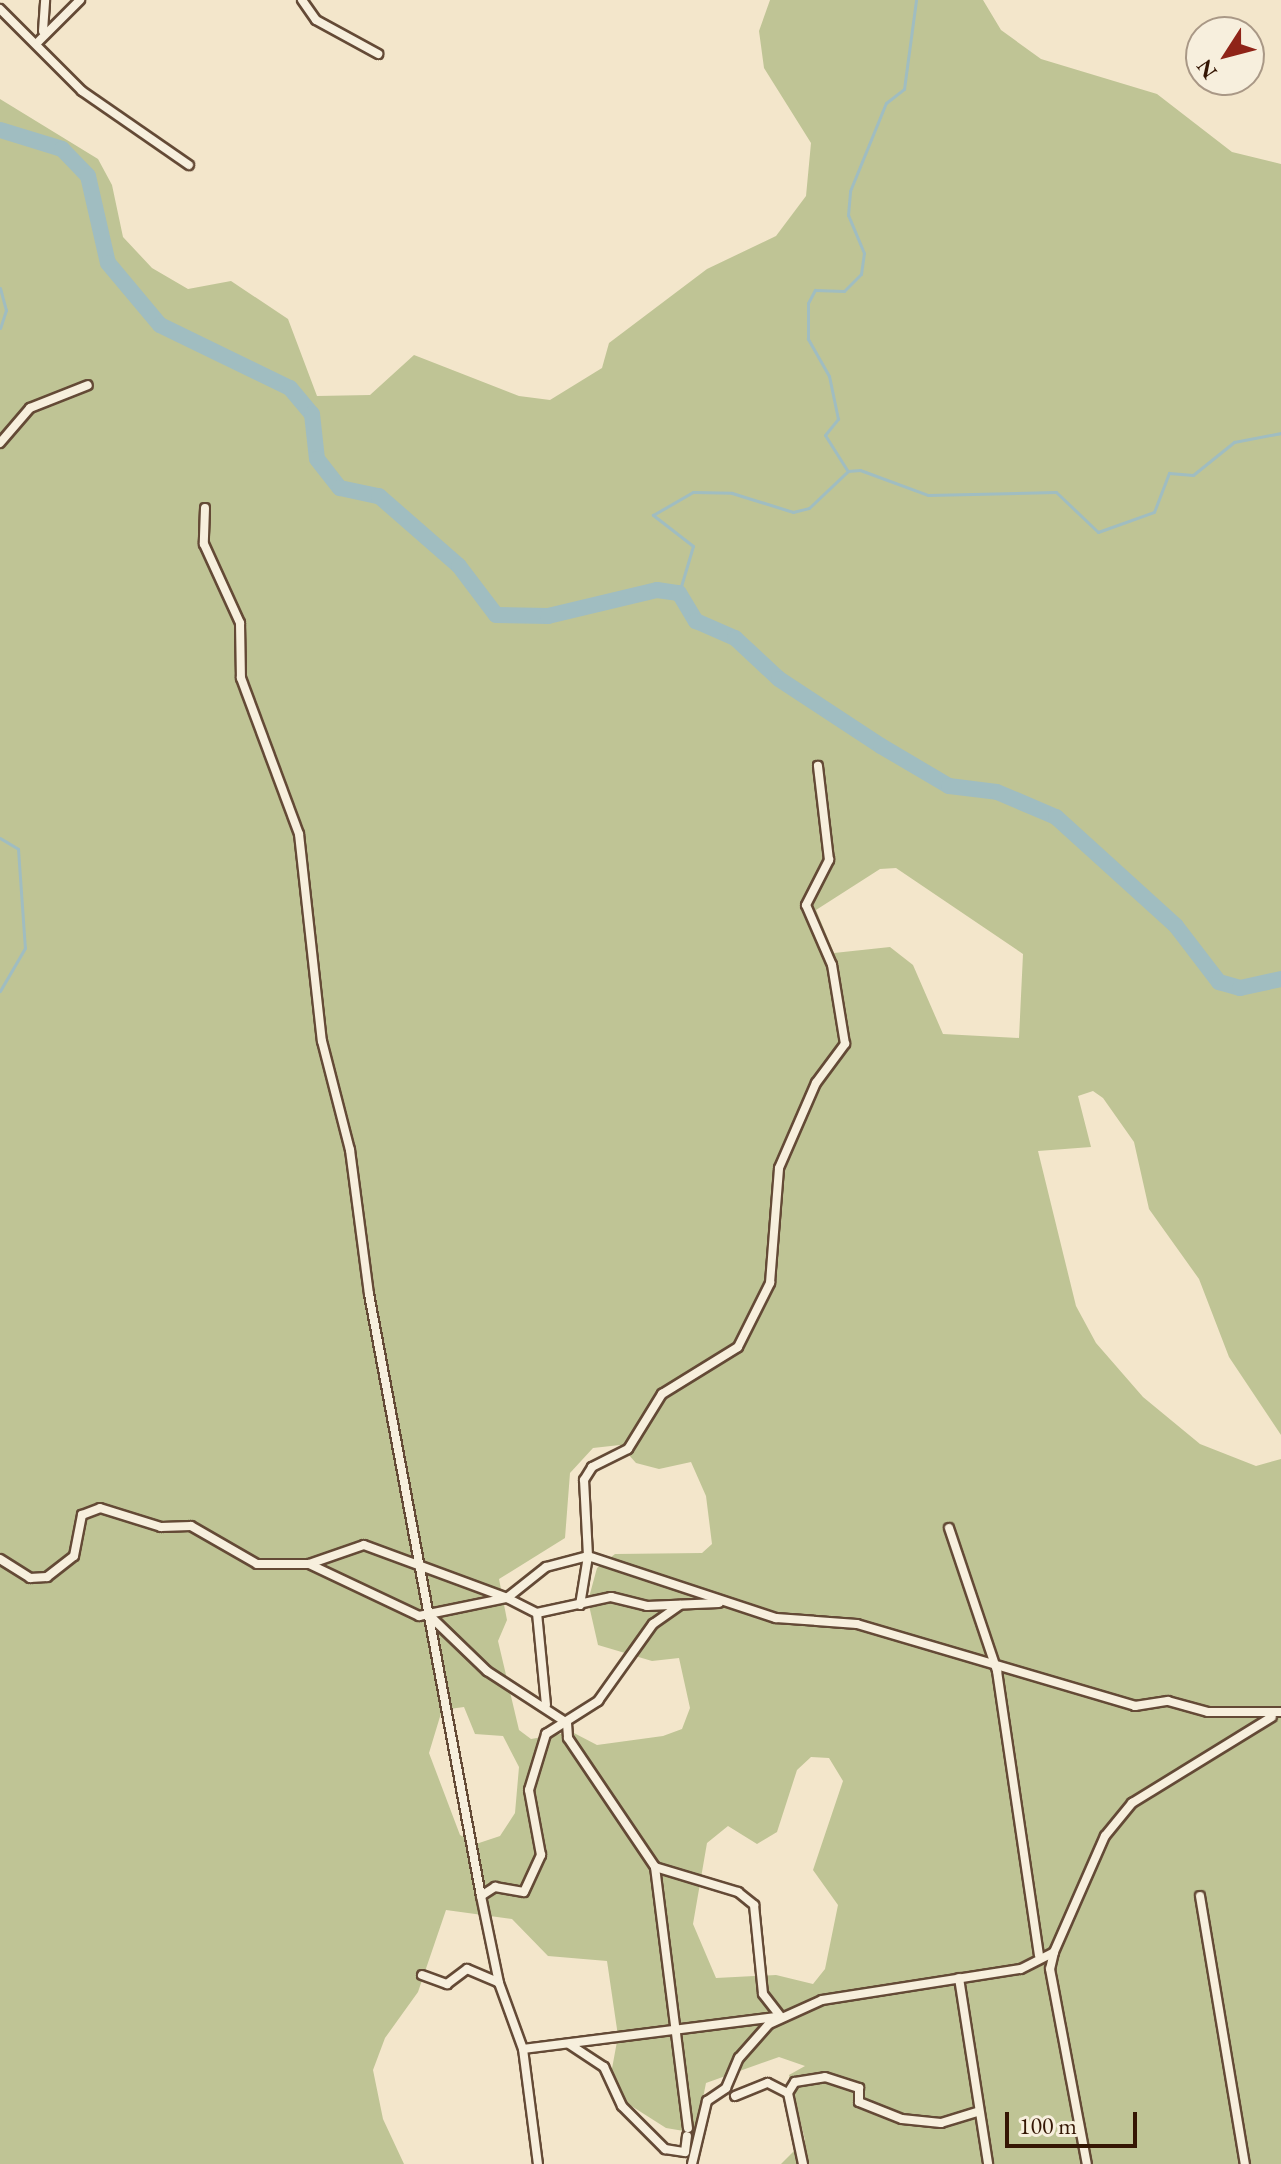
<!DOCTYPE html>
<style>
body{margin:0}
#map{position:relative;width:1281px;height:2164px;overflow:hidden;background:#f3e6cb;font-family:"EB Garamond",serif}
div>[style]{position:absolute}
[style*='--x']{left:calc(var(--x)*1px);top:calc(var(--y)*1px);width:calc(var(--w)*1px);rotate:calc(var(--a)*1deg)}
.green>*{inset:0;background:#bfc495}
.stream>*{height:3px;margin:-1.5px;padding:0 1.5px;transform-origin:1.5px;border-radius:1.5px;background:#a0bdc1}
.river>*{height:16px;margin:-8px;padding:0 8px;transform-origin:8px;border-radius:8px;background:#a0bdc1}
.roads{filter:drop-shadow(2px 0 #644a36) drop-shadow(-2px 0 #644a36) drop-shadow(0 2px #644a36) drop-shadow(0 -2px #644a36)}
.street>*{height:8px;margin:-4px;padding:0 4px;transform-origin:4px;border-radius:4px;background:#f7efdd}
span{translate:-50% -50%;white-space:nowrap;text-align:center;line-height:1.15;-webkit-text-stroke:6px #f7efdd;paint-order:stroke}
.north{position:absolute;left:1185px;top:16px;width:80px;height:80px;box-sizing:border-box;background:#f7efdd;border:2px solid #a99886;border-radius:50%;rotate:234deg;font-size:22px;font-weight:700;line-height:32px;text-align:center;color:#351604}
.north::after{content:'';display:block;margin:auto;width:28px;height:36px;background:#8f2418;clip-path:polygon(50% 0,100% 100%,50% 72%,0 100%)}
.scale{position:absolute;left:1005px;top:2112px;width:132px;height:36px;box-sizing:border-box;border:4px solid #351604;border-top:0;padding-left:10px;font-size:24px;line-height:28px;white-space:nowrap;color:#351604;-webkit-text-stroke:6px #f7efdd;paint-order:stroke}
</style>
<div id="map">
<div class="green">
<i style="clip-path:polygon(evenodd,770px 0,983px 0,1001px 30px,1041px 59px,1157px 94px,1232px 152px,1281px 164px,1281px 1435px,1229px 1357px,1199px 1279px,1149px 1209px,1134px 1142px,1103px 1098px,1093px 1091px,1078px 1096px,1091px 1147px,1038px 1151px,1076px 1306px,1096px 1343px,1143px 1397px,1200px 1444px,1256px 1466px,1281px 1459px,1281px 2164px,781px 2164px,805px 2140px,789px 2075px,805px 2066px,779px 2057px,706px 2083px,696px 2133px,666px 2128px,622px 2100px,611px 2074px,618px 2036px,607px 1961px,548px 1956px,512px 1919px,446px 1910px,418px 1992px,385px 2038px,373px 2070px,383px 2119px,404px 2164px,0 2164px,0 99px,98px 159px,112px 185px,123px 237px,152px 268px,188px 289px,231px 281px,288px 319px,317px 396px,370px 395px,414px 355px,519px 396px,550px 400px,602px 368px,609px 343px,707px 269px,776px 236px,806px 196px,811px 143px,764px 68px,759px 31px,770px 0,896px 868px,1023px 954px,1019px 1038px,943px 1034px,913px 965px,890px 947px,834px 953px,816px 910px,880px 869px,896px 868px,770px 0,620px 1445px,636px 1463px,659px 1469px,691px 1462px,706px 1496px,712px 1544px,702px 1553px,615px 1554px,597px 1568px,588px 1601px,598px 1645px,652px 1661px,679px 1658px,690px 1708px,682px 1729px,663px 1736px,597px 1745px,572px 1732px,531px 1739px,519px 1730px,498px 1641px,507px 1620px,499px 1579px,565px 1538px,570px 1473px,593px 1448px,620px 1445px,770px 0,464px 1707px,475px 1734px,503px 1736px,519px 1767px,515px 1813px,500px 1836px,476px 1844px,460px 1835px,429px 1753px,442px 1710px,464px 1707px,770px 0,811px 1757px,829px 1758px,843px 1781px,813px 1870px,838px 1905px,825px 1969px,813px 1984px,776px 1975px,716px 1978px,693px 1924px,707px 1843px,728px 1826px,757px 1844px,777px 1832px,797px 1770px,811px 1757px)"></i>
</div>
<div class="stream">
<i style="--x:0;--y:288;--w:23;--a:75"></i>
<i style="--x:6;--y:310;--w:19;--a:108"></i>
<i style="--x:847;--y:470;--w:41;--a:-122.2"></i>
<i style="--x:825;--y:435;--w:21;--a:-51"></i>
<i style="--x:838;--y:419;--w:44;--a:-101.8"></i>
<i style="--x:829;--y:376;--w:43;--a:-119.6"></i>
<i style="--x:808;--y:339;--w:36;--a:-90"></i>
<i style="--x:808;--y:303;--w:15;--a:-62"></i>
<i style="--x:815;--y:290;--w:29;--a:2"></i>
<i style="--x:844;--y:291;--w:24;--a:-45"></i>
<i style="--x:861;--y:274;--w:21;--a:-82"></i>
<i style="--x:864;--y:253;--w:41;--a:-112.8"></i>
<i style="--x:848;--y:215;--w:24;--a:-85"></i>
<i style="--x:850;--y:191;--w:95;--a:-67.8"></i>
<i style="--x:886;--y:103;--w:23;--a:-38"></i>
<i style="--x:904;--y:89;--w:90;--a:-82.3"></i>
<i style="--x:679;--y:593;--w:49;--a:-73.4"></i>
<i style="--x:693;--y:546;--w:51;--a:-142.2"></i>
<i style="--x:653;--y:515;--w:46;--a:-29.9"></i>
<i style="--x:693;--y:492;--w:39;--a:1"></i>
<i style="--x:732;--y:493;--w:64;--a:17.3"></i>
<i style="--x:793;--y:512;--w:16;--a:-14"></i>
<i style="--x:809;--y:508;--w:54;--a:-43.5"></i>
<i style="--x:848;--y:471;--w:12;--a:-5"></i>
<i style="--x:860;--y:470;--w:72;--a:20.2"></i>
<i style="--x:928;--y:495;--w:128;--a:-1.3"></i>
<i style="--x:1056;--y:492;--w:58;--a:43.6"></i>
<i style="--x:1098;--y:532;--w:59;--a:-19.7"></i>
<i style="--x:1154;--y:512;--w:42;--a:-69"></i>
<i style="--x:1169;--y:473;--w:24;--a:5"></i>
<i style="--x:1193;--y:475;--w:53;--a:-38.8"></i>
<i style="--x:1234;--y:442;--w:48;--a:-10.8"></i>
<i style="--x:0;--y:838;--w:21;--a:31"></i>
<i style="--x:18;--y:849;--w:99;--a:86"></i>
<i style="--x:25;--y:948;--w:50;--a:120.2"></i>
</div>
<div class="river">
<i style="--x:0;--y:130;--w:65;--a:17"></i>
<i style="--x:62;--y:149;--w:37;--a:46"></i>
<i style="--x:88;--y:176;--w:89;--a:77.1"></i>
<i style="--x:108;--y:263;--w:81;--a:50"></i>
<i style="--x:160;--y:325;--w:144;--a:25.9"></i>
<i style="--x:290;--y:388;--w:34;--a:50"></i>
<i style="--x:312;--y:414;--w:45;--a:83.7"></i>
<i style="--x:317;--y:459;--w:37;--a:52"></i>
<i style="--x:340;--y:488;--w:40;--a:12"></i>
<i style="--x:379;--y:496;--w:106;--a:41.2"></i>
<i style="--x:459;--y:566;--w:61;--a:52.9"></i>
<i style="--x:496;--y:615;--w:52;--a:1.1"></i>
<i style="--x:548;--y:616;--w:112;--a:-13.4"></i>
<i style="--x:657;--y:590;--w:22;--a:8"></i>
<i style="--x:679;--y:593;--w:33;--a:59"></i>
<i style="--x:696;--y:621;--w:43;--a:23.6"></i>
<i style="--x:735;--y:638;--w:60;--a:43"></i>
<i style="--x:779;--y:679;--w:122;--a:33.3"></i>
<i style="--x:881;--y:746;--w:79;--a:30.5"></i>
<i style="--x:949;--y:786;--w:48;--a:7.1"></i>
<i style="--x:997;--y:792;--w:64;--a:23"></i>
<i style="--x:1056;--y:817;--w:162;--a:42.2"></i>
<i style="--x:1176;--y:926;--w:71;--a:52.5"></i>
<i style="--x:1219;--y:982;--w:22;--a:16"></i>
<i style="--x:1240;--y:988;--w:42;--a:-12.4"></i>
</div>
<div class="roads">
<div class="street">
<i style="--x:302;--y:0;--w:24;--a:55"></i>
<i style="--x:316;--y:20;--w:71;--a:28.7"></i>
<i style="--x:0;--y:9;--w:116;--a:45"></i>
<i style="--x:82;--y:91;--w:130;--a:34.7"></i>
<i style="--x:43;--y:31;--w:31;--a:-86"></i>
<i style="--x:37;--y:43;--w:61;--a:-45"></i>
<i style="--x:0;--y:443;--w:46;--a:-49.4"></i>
<i style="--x:30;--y:408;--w:62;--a:-21.6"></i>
<i style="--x:205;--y:508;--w:36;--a:92"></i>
<i style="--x:204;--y:544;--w:87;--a:65.5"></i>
<i style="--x:240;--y:623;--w:55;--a:89"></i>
<i style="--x:241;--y:678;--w:166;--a:69.6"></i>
<i style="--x:299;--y:834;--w:208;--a:83.7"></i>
<i style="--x:322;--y:1041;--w:113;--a:75.6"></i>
<i style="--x:350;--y:1150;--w:145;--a:82.5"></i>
<i style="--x:369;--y:1294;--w:612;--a:79.46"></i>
<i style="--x:481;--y:1896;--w:89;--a:78.3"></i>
<i style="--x:499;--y:1983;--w:70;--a:70"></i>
<i style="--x:523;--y:2049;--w:116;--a:82.6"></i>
<i style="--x:949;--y:1528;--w:151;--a:71.4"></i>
<i style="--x:997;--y:1671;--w:287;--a:81.6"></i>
<i style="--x:0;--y:1559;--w:36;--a:32"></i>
<i style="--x:30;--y:1578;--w:17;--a:-3"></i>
<i style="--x:47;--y:1577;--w:34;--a:-38"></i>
<i style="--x:74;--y:1556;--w:42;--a:-79"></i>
<i style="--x:82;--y:1515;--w:19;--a:-21"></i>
<i style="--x:100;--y:1508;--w:64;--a:17.3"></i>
<i style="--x:161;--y:1527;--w:30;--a:-2"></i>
<i style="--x:191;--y:1526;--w:76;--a:29.9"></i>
<i style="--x:257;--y:1564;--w:52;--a:0"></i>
<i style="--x:309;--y:1564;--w:122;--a:25.3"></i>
<i style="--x:419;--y:1616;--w:90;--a:-11.6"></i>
<i style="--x:507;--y:1598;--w:34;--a:27"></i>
<i style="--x:537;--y:1613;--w:76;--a:-12.2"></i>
<i style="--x:611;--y:1597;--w:37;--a:14"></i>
<i style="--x:647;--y:1606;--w:72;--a:-2.4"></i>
<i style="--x:309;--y:1564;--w:58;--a:-19.1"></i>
<i style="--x:364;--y:1545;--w:153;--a:20.3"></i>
<i style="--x:507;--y:1598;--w:50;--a:-38.5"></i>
<i style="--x:546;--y:1567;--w:43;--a:-14.7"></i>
<i style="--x:588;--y:1556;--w:198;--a:18.3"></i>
<i style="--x:776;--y:1618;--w:81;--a:4.2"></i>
<i style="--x:857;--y:1624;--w:290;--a:16.4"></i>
<i style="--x:1135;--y:1706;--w:33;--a:-9"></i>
<i style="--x:1168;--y:1701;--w:41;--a:15.4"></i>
<i style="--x:1208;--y:1712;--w:73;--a:0"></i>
<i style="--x:580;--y:1605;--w:50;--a:-80.7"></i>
<i style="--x:588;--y:1556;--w:76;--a:-93"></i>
<i style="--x:584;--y:1480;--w:15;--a:-58"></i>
<i style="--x:592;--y:1467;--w:40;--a:-26.6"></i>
<i style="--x:628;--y:1449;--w:65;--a:-58.3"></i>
<i style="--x:662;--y:1394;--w:89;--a:-31.7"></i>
<i style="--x:738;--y:1347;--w:72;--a:-63.4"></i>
<i style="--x:770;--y:1283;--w:115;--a:-85.5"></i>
<i style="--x:779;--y:1168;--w:93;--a:-66.5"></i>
<i style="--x:816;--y:1083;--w:49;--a:-53.4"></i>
<i style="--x:845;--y:1044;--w:80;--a:-99.3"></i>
<i style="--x:832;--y:965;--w:65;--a:-113.4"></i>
<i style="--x:806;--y:905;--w:51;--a:-62.9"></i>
<i style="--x:829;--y:860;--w:95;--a:-96.7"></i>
<i style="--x:537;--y:1613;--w:92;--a:84.4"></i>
<i style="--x:431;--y:1617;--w:78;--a:44"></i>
<i style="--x:487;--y:1671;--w:95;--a:33"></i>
<i style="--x:567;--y:1723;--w:15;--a:86"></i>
<i style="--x:568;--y:1738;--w:156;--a:56"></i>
<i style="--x:655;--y:1867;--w:87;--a:16.8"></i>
<i style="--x:738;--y:1892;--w:21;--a:39"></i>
<i style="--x:754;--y:1905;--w:89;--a:84.2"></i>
<i style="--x:763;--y:1994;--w:29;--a:52"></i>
<i style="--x:655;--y:1867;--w:263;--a:82.8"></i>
<i style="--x:481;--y:1896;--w:17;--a:-33"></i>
<i style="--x:495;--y:1887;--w:29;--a:10"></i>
<i style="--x:524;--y:1892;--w:41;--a:-65.3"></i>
<i style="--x:541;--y:1855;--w:66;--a:-100.5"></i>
<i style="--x:529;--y:1790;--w:59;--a:-73.1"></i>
<i style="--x:546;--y:1734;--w:62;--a:-32.4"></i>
<i style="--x:598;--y:1701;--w:95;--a:-54.5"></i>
<i style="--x:653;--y:1624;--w:33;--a:-35"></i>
<i style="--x:1200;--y:1896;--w:272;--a:80.5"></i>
<i style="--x:1054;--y:1952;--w:17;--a:103"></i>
<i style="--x:1050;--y:1969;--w:198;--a:79.3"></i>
<i style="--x:422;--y:1975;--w:27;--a:20"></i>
<i style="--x:447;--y:1984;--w:25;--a:-37"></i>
<i style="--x:467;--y:1969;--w:34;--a:23"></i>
<i style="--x:959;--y:1978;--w:188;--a:81.1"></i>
<i style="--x:569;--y:2044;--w:42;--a:33.3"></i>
<i style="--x:604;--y:2067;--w:43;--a:65.2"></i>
<i style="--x:622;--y:2106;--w:61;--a:45"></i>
<i style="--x:665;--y:2149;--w:20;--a:9"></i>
<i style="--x:685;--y:2152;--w:16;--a:-83"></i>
<i style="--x:523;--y:2049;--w:255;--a:-7.2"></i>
<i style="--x:788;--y:2093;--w:73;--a:78.1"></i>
<i style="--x:735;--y:2096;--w:35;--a:-22"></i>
<i style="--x:768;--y:2083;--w:22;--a:27"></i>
<i style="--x:788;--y:2093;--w:13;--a:-58"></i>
<i style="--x:795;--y:2082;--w:30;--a:-9"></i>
<i style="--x:825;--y:2077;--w:36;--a:18"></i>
<i style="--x:859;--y:2088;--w:14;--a:90"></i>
<i style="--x:859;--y:2102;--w:46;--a:21.6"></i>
<i style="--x:902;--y:2119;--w:39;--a:6"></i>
<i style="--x:941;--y:2123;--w:38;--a:-17"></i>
<i style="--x:692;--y:2164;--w:65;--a:-76.6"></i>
<i style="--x:707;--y:2101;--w:23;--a:-34"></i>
<i style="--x:726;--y:2088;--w:33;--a:-67"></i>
<i style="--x:739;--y:2058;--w:45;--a:-48.6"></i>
<i style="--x:769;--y:2024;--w:58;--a:-24.4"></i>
<i style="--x:822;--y:2000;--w:201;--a:-8.9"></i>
<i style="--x:1021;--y:1969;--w:37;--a:-27"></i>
<i style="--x:1054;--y:1952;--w:127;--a:-66.3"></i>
<i style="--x:1105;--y:1836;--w:43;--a:-50.7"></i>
<i style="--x:1132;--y:1803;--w:164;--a:-31.6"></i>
</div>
</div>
<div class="north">N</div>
<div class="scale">100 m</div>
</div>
